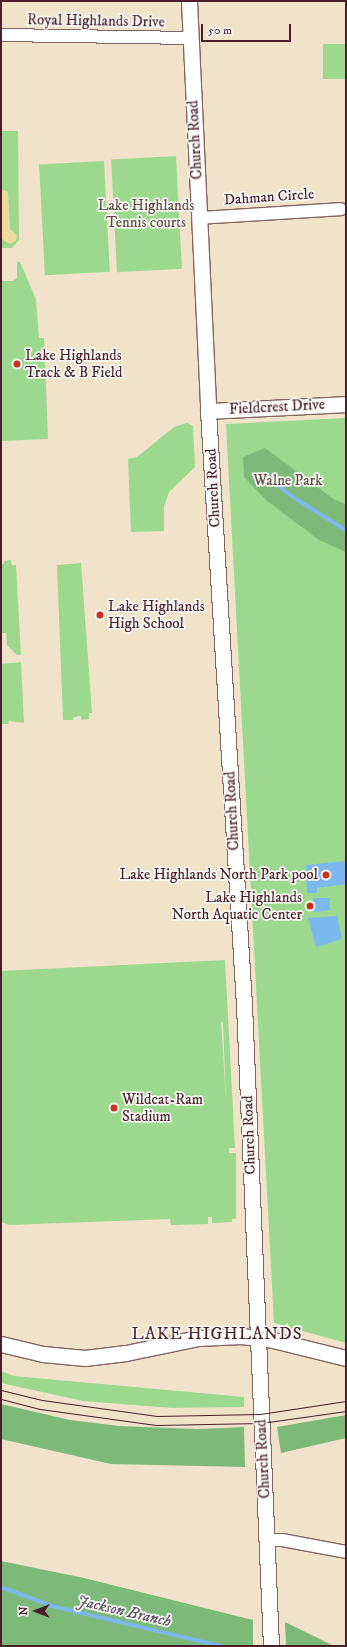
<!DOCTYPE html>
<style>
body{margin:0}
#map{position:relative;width:347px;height:1647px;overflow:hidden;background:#f0e3c9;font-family:"IM FELL DW Pica",serif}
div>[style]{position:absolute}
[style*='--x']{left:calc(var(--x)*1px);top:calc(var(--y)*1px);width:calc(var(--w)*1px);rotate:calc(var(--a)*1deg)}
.green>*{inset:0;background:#9cd98e;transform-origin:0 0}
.forest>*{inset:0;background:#7db979}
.sand>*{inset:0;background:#eeda9e}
.water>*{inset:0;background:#7cb8ee}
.stream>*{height:3.5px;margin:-1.75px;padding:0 1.75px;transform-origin:1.75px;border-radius:1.75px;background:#7cb8ee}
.roads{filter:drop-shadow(1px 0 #846462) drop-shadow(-1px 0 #846462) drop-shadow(0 1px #846462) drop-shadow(0 -1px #846462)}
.minor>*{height:12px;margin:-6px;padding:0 6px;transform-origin:6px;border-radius:6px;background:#fff}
.tertiary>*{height:15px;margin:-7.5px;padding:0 7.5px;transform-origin:7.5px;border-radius:7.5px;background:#fff}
.tram>*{height:1px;margin:-0.5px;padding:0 0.5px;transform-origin:0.5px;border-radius:0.5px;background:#4a1f2b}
.dots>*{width:11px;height:11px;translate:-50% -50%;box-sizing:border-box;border:2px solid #f6f6f2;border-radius:50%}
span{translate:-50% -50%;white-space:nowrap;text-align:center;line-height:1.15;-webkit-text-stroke:3.5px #f6f6f2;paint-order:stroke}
.street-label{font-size:15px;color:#4a1f2b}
.park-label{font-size:15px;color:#5e4e44}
.poi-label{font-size:15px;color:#4a1f2b}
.left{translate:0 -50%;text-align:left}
.right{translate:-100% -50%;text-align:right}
.water-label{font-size:16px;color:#594d66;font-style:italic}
.quarter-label{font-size:17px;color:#4a1f2b;letter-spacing:1px}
.frame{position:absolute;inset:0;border:2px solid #4a1f2b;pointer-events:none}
.north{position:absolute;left:16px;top:1591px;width:40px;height:40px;-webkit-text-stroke:3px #f6f6f2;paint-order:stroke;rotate:270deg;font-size:11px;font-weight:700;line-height:16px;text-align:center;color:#4a1f2b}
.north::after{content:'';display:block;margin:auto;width:14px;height:18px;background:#4a1f2b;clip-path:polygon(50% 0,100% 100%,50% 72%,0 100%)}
.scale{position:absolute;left:201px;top:24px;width:90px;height:18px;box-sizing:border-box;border:2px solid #4a1f2b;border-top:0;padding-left:5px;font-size:12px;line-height:14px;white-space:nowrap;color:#4a1f2b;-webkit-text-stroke:3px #f6f6f2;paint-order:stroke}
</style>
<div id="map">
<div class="green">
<i style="left:346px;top:44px;width:35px;height:23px;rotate:90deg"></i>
<i style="clip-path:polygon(1px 131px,18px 131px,19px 240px,12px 248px,1px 248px)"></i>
<i style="left:176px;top:156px;width:113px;height:65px;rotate:87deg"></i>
<i style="left:104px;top:161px;width:111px;height:65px;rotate:87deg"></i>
<i style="clip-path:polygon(17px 262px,20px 262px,36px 299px,39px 338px,44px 338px,48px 439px,1px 441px,1px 281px,13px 281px,17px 278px)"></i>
<i style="clip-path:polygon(346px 418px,346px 1343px,274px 1323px,226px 424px)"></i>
<i style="clip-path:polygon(187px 423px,193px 426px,195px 467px,169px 492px,164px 506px,164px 531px,131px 532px,128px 459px,137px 457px,174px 427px)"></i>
<i style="clip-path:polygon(11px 560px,12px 565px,16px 565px,21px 655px,17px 655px,7px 645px,6px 633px,1px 633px,1px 564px,4px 564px,4px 561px)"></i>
<i style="clip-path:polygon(81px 563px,92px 713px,89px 713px,89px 719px,81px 720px,81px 716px,74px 717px,73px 720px,63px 720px,57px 565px)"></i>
<i style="clip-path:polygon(1px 653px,2px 664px,21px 662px,24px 723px,9px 721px,8px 724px,1px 724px)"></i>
<i style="clip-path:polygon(evenodd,225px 960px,235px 1148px,229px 1148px,229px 1153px,236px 1153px,236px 1219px,232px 1219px,232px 1222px,212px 1223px,212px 1217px,208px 1217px,208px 1224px,171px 1225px,170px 1219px,9px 1225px,1px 1222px,1px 971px,225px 960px,221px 1022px,223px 1022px,226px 1100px,221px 1022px)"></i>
<i style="clip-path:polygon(1px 1371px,14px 1376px,244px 1397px,244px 1407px,172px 1408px,83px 1401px,1px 1383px)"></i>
</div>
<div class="forest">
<i style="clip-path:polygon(265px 448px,335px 500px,346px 504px,346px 552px,319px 540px,267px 501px,244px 477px,243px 457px)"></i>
<i style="clip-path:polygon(1px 1404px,70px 1420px,119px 1426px,197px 1429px,244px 1427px,245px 1467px,111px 1464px,1px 1439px)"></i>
<i style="clip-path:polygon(346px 1415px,346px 1438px,281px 1453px,277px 1427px)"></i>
<i style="clip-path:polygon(1px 1561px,84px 1578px,253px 1620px,253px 1646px,1px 1646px)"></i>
<i style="clip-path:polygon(285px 1622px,334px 1646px,286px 1646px)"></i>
</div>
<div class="sand">
<i style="clip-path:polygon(1px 189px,8px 192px,10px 229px,17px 235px,16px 241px,9px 244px,1px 238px)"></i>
</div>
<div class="water">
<i style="clip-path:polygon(346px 861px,346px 884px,317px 888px,317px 893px,307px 893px,306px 865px)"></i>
<i style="clip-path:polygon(313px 898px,330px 898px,330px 910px,314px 912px)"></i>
<i style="clip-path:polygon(337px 916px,342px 939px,316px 947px,308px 918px)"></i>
</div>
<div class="stream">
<i style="--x:272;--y:480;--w:27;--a:39"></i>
<i style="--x:293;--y:497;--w:62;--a:31.9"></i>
<i style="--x:1;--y:1587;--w:54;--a:20.4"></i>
<i style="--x:52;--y:1606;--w:174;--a:13.3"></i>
</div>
<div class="roads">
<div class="minor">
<i style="--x:1;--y:35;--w:189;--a:0.9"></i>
<i style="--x:199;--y:218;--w:142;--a:-3.6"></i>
<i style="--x:267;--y:1540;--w:15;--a:0"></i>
<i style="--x:282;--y:1540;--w:65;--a:10.6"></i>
</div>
<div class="tertiary">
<i style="--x:189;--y:1;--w:410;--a:87.3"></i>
<i style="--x:208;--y:411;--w:595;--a:86.53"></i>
<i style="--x:244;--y:1005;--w:642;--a:87.59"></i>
<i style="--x:208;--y:411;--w:138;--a:-2.9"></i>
<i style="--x:1;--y:1344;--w:43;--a:13.4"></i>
<i style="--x:43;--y:1354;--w:42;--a:5.4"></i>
<i style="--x:85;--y:1358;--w:41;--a:-7"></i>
<i style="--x:126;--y:1353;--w:74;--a:-11.8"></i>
<i style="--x:198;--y:1338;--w:43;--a:-2.7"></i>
<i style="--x:241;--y:1336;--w:32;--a:7"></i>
<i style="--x:273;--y:1340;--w:75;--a:13.9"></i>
</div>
</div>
<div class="tram">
<i style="--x:1;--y:1390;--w:42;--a:13.7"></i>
<i style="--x:42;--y:1400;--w:116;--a:7.9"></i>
<i style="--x:157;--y:1416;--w:103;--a:-1.1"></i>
<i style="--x:260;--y:1414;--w:87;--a:-8.6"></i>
<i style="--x:1;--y:1399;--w:40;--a:14.4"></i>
<i style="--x:40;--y:1409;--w:117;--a:7.9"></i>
<i style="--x:156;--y:1425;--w:105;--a:-1.1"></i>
<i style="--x:261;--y:1423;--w:86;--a:-8"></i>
</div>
<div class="dots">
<i style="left:17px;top:364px;background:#c8321e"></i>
<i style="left:100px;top:615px;background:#c8321e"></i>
<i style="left:326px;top:875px;background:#c8321e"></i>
<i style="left:310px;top:906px;background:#c8321e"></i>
<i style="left:114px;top:1108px;background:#c8321e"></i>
</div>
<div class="street-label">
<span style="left:96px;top:21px;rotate:1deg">Royal Highlands Drive</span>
<span style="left:195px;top:140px;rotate:-93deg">Church Road</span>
<span style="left:269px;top:197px;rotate:-4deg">Dahman Circle</span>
<span style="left:277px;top:407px;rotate:-3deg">Fieldcrest Drive</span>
<span style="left:213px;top:488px;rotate:-93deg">Church Road</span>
<span style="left:232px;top:811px;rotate:-93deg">Church Road</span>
<span style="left:249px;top:1135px;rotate:-92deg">Church Road</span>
<span style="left:263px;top:1459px;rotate:-93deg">Church Road</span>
</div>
<div class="park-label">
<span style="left:146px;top:214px">Lake Highlands<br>Tennis courts</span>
<span style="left:288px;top:481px">Walne Park</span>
</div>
<div class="poi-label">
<span class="left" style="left:25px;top:364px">Lake Highlands<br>Track &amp; B Field</span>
<span class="left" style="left:108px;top:615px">Lake Highlands<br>High School</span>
<span class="right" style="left:318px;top:875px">Lake Highlands North Park pool</span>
<span class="right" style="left:302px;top:906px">Lake Highlands<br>North Aquatic Center</span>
<span class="left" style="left:122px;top:1108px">Wildcat-Ram<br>Stadium</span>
</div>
<div class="water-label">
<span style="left:124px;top:1611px;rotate:13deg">Jackson Branch</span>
</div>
<div class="quarter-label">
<span style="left:217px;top:1335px">LAKE HIGHLANDS</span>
</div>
<div class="frame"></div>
<div class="north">N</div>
<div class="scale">50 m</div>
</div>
